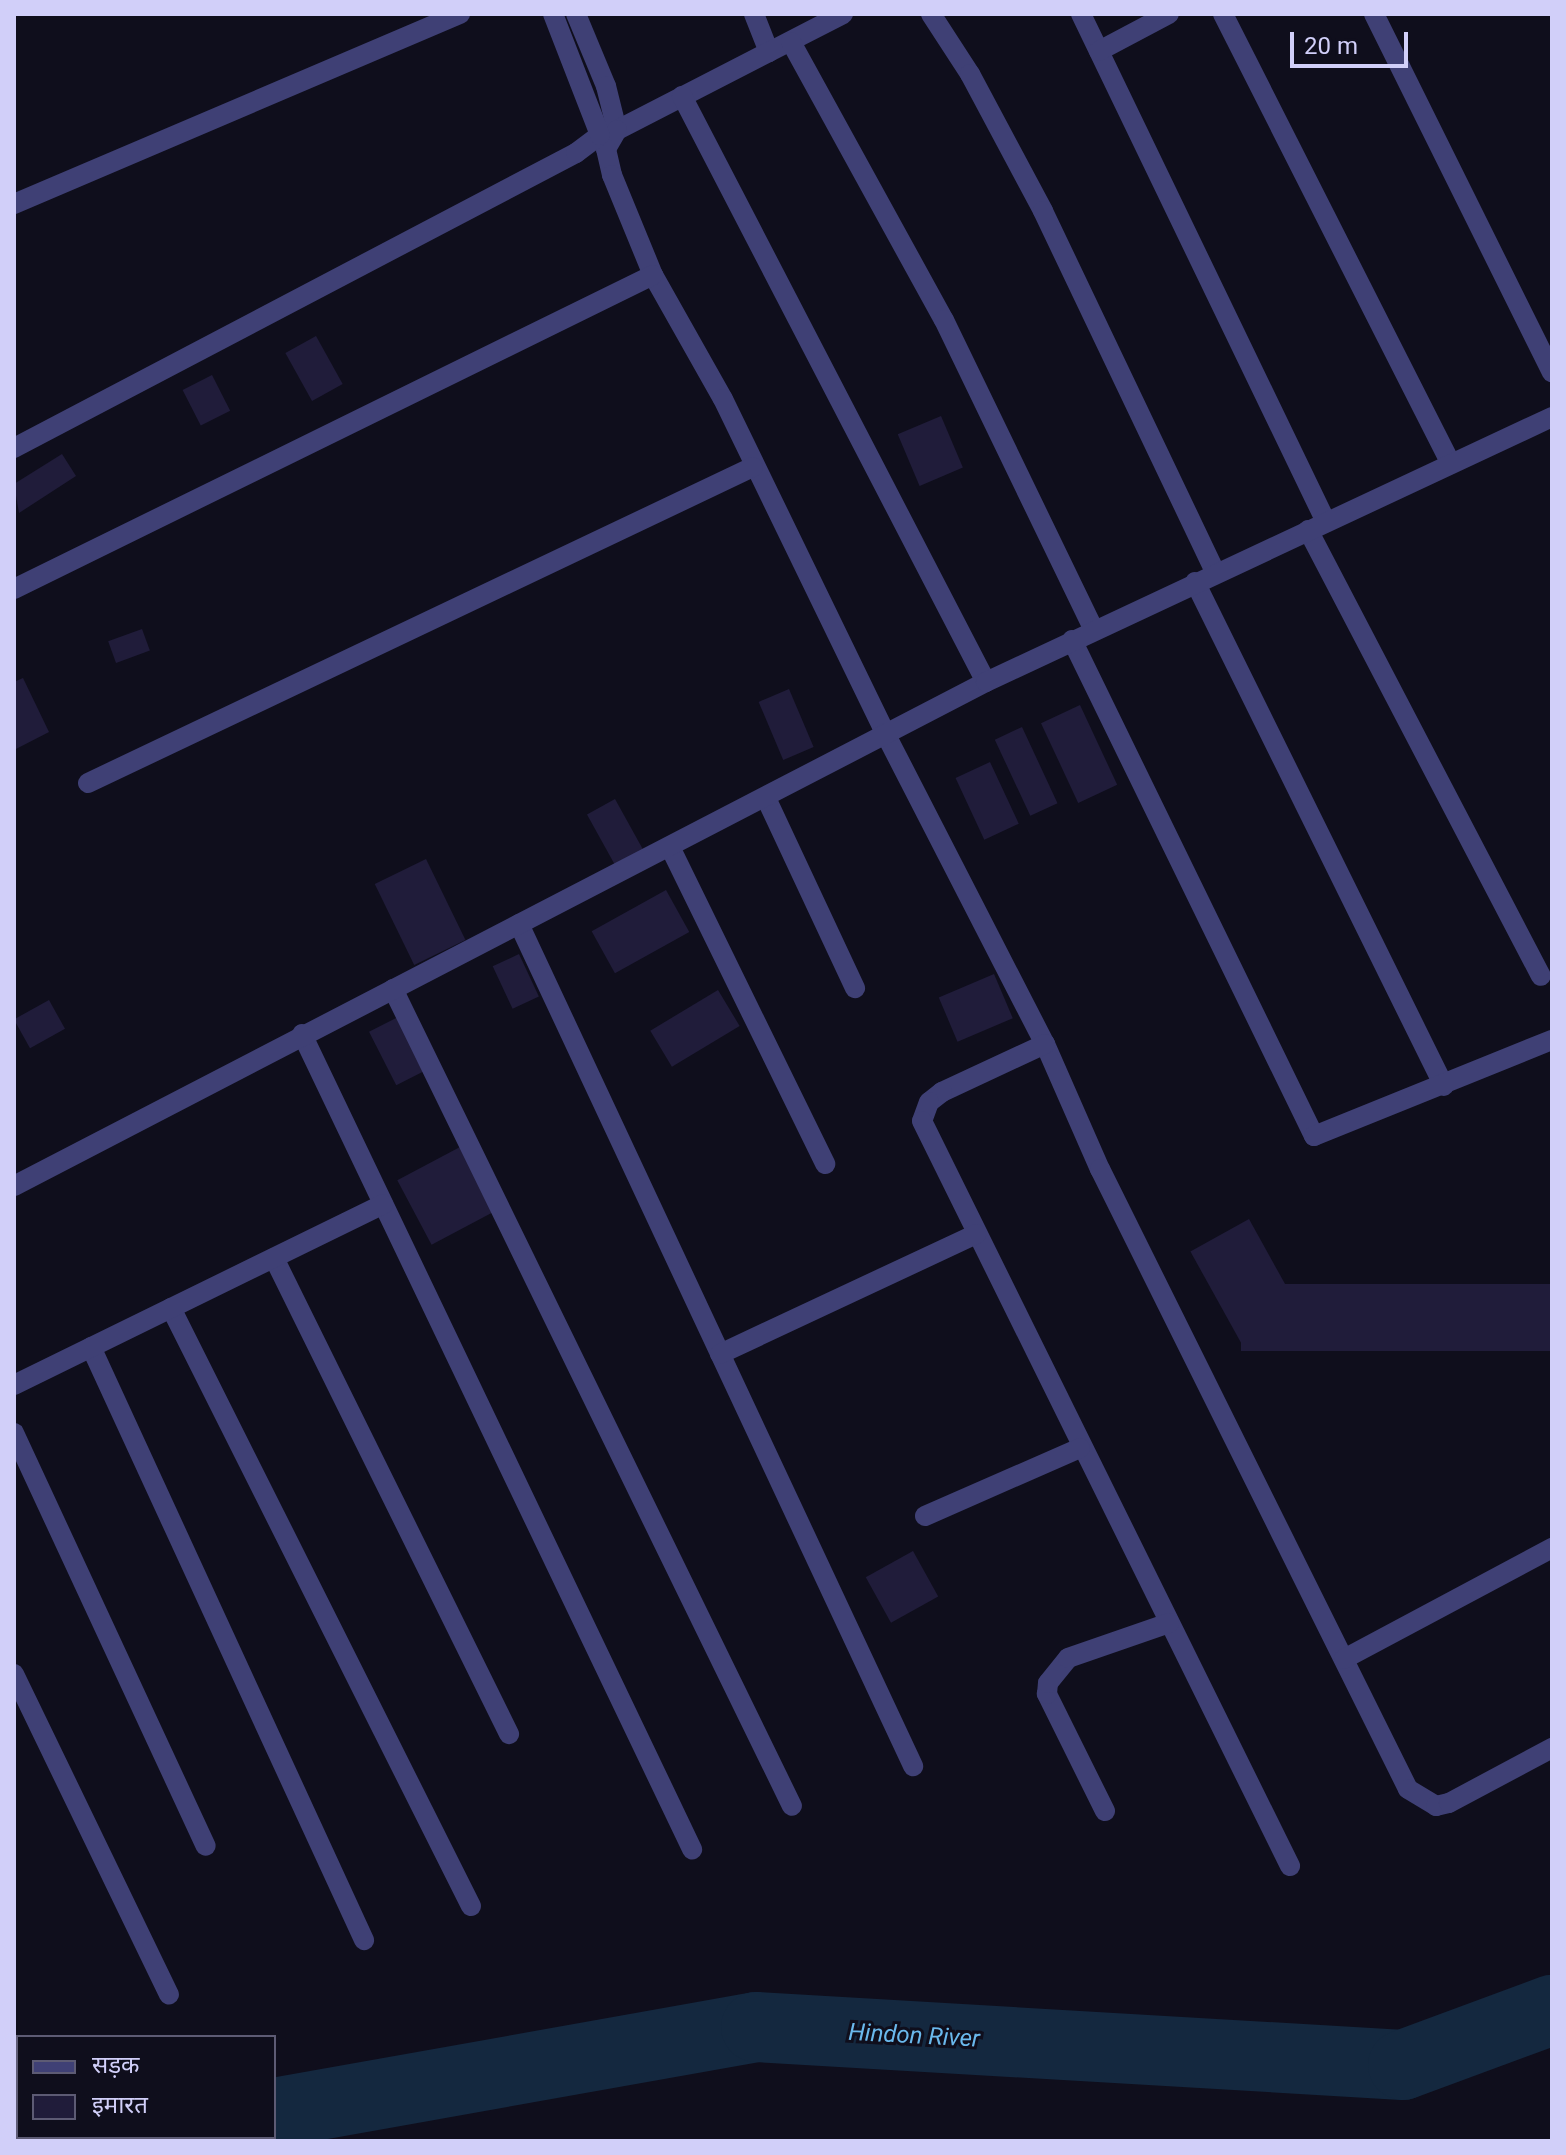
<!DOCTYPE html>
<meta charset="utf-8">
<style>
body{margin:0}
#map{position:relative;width:1566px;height:2155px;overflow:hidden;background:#0f0e1c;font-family:Roboto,"Noto Sans Devanagari",sans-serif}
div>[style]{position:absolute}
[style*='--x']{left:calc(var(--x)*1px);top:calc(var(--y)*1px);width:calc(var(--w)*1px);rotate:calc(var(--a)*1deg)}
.river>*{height:70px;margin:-35px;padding:0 35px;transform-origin:35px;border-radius:35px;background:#14283f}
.building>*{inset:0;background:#201c3a;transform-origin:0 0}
.minor>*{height:20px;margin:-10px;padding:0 10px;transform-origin:10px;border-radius:10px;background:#3f4075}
span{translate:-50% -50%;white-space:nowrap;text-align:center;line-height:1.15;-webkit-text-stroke:6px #0f0e1c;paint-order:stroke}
.water-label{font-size:24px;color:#6ab8ec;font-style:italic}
.frame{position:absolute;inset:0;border:16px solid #d1cff9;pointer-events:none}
.legend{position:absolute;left:16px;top:2035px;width:260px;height:104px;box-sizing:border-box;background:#0f0e1c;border:2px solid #5d5b74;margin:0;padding:10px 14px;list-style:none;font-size:24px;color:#d1cff9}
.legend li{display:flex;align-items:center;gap:16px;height:40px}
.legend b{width:40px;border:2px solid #5d5b74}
.scale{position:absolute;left:1290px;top:32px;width:118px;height:36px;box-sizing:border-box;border:4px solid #d1cff9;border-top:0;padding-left:10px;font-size:24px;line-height:28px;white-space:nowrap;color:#d1cff9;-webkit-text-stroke:6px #0f0e1c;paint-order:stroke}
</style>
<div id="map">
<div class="river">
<i style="--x:274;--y:2113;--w:490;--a:-10.1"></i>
<i style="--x:756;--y:2027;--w:648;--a:3.36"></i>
<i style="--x:1403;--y:2065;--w:159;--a:-20.3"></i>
<i style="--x:115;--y:2141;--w:22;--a:-10"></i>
</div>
<div class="building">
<i style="left:316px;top:336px;width:55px;height:35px;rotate:61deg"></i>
<i style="left:212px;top:375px;width:40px;height:33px;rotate:63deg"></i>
<i style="left:941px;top:416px;width:56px;height:47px;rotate:67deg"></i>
<i style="clip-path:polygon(62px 454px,76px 476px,19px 513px,14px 484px)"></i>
<i style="left:142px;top:629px;width:23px;height:36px;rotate:70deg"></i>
<i style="clip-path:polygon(23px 678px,49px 732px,14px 750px,14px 682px)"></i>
<i style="left:789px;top:689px;width:63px;height:33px;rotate:67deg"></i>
<i style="left:1080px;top:705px;width:88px;height:43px;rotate:65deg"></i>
<i style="left:1022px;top:727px;width:84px;height:30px;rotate:65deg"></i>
<i style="left:990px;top:762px;width:68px;height:38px;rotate:65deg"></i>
<i style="left:615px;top:799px;width:58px;height:32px;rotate:61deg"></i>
<i style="left:426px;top:859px;width:90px;height:57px;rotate:64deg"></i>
<i style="left:666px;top:890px;width:48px;height:85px;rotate:61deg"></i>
<i style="left:519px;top:954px;width:47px;height:29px;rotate:65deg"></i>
<i style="left:994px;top:974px;width:48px;height:60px;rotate:67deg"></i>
<i style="left:718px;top:990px;width:42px;height:79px;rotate:59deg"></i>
<i style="left:49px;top:1000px;width:33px;height:40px;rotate:61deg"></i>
<i style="left:402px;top:1015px;width:60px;height:37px;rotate:63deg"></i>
<i style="left:460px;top:1147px;width:73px;height:71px;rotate:62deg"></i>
<i style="left:1249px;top:1219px;width:107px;height:67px;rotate:61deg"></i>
<i style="left:1552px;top:1284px;width:67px;height:311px;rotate:90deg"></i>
<i style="left:913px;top:1551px;width:52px;height:54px;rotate:61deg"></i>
</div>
<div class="minor">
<i style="--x:576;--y:14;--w:78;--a:67.4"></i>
<i style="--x:606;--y:86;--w:45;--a:76"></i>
<i style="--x:754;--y:14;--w:41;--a:68.5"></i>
<i style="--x:843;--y:14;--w:254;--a:152.8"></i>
<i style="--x:617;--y:130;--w:22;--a:120"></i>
<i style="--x:606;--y:149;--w:27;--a:77"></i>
<i style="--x:612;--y:175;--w:108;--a:67.7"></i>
<i style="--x:653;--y:275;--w:142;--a:60.6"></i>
<i style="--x:723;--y:399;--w:371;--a:64.1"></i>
<i style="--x:885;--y:733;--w:350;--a:62.8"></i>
<i style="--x:1045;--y:1044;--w:137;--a:66.3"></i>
<i style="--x:1100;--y:1169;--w:692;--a:63.58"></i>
<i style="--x:1408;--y:1789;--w:33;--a:31"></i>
<i style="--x:1436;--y:1806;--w:13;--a:-13"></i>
<i style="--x:1449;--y:1803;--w:117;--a:-28.1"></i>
<i style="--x:931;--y:14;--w:72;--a:57"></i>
<i style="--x:970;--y:74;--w:155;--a:61.9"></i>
<i style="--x:1043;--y:211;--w:401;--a:64.5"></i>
<i style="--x:1081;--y:14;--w:564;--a:64.25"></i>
<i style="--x:1223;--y:14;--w:504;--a:63.13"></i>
<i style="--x:1374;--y:14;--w:400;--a:63.6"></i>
<i style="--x:791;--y:42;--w:317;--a:61.2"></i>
<i style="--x:944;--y:320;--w:344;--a:64.2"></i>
<i style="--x:1099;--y:51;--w:79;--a:-27.9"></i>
<i style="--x:682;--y:96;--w:660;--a:62.58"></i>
<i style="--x:14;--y:204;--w:485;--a:-23.1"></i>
<i style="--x:14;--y:448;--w:635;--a:-27.7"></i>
<i style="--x:576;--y:153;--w:30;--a:-37"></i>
<i style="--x:600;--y:135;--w:130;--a:-111.2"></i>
<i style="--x:1308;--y:530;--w:503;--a:62.42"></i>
<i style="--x:1195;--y:582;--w:562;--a:63.71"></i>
<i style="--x:14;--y:589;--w:712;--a:-26.17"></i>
<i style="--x:1072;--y:640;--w:552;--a:63.99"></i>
<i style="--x:1314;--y:1136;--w:257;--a:-22"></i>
<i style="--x:88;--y:783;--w:736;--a:-25.42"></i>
<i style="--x:766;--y:798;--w:210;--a:64.9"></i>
<i style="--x:670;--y:847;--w:353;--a:63.9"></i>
<i style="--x:519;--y:924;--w:930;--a:64.92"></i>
<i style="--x:393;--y:989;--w:909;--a:63.97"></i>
<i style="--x:302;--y:1034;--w:904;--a:64.43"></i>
<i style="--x:1045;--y:1044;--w:114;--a:155"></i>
<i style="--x:942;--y:1092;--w:16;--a:142"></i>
<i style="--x:929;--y:1102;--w:20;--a:110"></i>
<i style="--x:922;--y:1121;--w:831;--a:63.71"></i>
<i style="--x:14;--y:1186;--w:1095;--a:-27.41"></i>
<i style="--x:986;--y:682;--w:625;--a:-25.09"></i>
<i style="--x:274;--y:1258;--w:531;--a:63.72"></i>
<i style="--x:171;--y:1308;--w:669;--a:63.36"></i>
<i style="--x:91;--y:1347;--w:653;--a:65.28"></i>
<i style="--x:720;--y:1354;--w:283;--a:-25.1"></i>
<i style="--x:14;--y:1385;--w:411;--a:-26.1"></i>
<i style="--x:14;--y:1433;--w:455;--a:65.1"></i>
<i style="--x:925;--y:1516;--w:169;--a:-23.7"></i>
<i style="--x:1344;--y:1659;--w:236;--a:-28.1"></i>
<i style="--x:14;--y:1674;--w:356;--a:64.2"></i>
<i style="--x:1105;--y:1811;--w:131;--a:-116.4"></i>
<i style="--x:1047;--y:1694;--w:11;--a:-85"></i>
<i style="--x:1048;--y:1683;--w:32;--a:-51"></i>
<i style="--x:1068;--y:1658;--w:107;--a:-19.1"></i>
</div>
<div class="water-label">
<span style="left:914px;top:2036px;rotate:3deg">Hindon River</span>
</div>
<div class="frame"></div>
<ul class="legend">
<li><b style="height:10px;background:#3f4075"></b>सड़क</li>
<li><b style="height:22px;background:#201c3a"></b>इमारत</li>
</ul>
<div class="scale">20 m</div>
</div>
